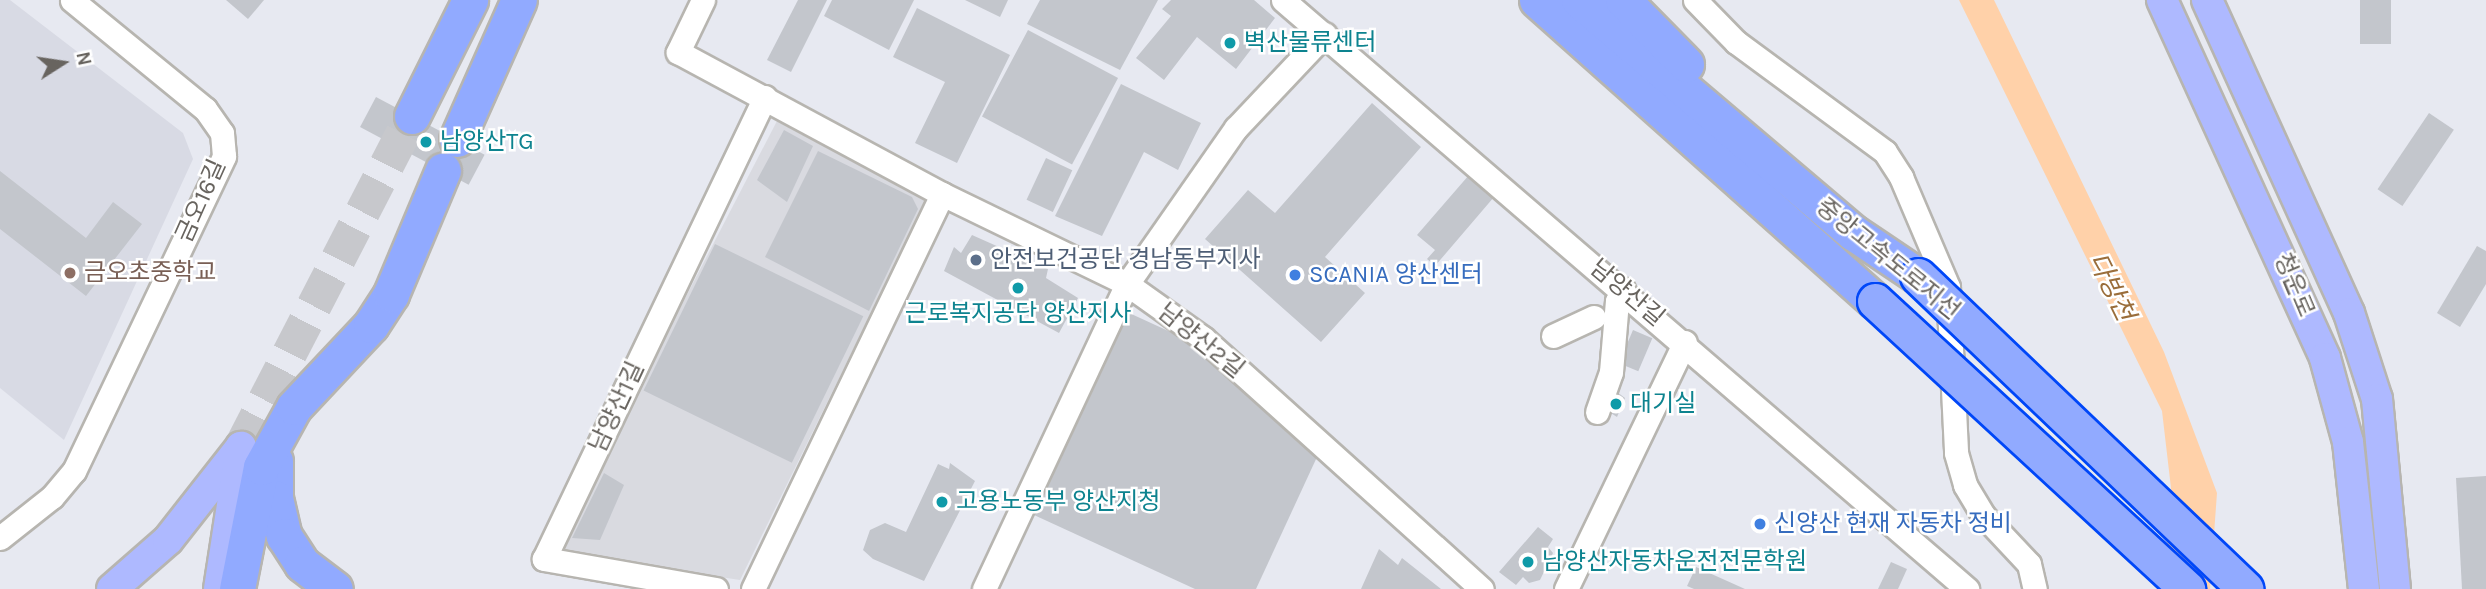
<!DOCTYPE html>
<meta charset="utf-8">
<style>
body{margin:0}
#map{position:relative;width:2486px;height:589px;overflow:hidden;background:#e7e9f1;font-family:Karla,"Noto Sans KR",sans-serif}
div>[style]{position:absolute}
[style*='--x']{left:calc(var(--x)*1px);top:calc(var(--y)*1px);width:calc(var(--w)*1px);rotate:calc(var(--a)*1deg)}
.industrial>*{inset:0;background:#d9dae0}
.education>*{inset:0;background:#d8dae4}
.water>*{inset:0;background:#ffd1a9}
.building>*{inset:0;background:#c3c6cc;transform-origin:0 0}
.highway-tunnel>*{height:35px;margin-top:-17.5px;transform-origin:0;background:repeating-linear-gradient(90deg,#c7c8cc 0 35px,transparent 0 53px)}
.roads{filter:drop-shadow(2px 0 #b7b5b0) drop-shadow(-2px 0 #b7b5b0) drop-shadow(0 2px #b7b5b0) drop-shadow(0 -2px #b7b5b0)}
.minor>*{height:23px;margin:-11.5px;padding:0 11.5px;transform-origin:11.5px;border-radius:11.5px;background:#fff}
.major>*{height:30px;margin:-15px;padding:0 15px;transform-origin:15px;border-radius:15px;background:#aeb9ff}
.highway>*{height:35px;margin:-17.5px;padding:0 17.5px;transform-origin:17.5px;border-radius:17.5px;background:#91aaff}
.bridges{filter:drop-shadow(2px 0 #0047f8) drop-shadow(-2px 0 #0047f8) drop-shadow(0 2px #0047f8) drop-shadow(0 -2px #0047f8)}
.highway-bridge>*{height:35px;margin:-17.5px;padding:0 17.5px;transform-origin:17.5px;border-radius:17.5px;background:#91aaff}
.dots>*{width:19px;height:19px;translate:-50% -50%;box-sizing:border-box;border:4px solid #fff;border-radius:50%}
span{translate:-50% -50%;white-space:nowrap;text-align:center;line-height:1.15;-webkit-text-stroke:5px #fff;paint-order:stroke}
.culture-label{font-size:24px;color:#0d838f}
.left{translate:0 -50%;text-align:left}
.street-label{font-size:24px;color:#68645f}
.service-label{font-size:24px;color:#4e5e75}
.education-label{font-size:24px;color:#785e54}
.shop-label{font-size:24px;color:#366cbe}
.water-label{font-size:26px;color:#9a6d3a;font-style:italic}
.north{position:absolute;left:28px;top:28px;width:70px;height:70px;-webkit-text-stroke:5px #fff;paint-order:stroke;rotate:78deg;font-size:19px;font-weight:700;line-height:28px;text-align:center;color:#68645f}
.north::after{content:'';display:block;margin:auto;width:24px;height:32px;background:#68645f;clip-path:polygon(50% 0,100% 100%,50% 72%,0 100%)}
</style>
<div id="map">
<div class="industrial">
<i style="clip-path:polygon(777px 121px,926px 201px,740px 580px,563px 553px,635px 395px)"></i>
</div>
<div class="education">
<i style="clip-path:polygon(0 0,10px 0,183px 133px,193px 159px,64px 440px,0 388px)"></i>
</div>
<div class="water">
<i style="clip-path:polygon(1959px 0,1994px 0,2164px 352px,2217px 493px,2210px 589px,2163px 589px,2171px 488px,2162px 411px)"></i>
</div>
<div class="building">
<i style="clip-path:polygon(226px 0,264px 0,248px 19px)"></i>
<i style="clip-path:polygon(798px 0,827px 0,791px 72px,767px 60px)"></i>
<i style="clip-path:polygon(832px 0,914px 0,889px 50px,824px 16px)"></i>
<i style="clip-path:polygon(965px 0,1008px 0,1000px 17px)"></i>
<i style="clip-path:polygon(1040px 0,1158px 0,1120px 70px,1027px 24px)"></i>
<i style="clip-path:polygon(1171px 0,1254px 0,1275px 18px,1236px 69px,1197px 37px,1164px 80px,1136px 58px,1171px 16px,1162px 9px)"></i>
<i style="left:2360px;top:0;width:31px;height:44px"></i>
<i style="clip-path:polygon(917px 8px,1010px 55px,957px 163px,915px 143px,945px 82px,893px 57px)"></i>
<i style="left:1028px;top:30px;width:102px;height:98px;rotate:28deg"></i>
<i style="clip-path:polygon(1121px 84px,1201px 123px,1178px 170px,1144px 152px,1102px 236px,1055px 216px)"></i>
<i style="left:376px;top:97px;width:123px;height:34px;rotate:28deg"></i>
<i style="clip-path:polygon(1372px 103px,1421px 147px,1325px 257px,1365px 293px,1321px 342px,1205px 239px,1248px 190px,1275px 213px)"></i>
<i style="left:2429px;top:113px;width:30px;height:92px;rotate:34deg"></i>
<i style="clip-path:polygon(784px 130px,813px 146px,787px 202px,757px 180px)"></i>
<i style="clip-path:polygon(818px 151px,912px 197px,918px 209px,869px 311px,765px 257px)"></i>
<i style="left:1046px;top:158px;width:29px;height:46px;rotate:25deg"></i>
<i style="clip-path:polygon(0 171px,86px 238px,113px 202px,142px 224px,86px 296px,0 229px)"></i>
<i style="clip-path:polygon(1469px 175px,1494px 197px,1435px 266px,1427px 259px,1435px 250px,1417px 235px)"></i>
<i style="clip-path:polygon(972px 235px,1048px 269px,1046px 278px,1078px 298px,1059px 333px,944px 271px,954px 247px,961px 253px)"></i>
<i style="left:715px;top:244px;width:165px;height:163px;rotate:26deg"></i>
<i style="clip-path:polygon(2477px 246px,2486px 251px,2486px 284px,2460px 327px,2437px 313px)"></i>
<i style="clip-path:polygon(1127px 312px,1188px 340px,1317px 457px,1256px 589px,1195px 589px,1034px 515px)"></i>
<i style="left:1633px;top:330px;width:21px;height:36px;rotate:23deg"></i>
<i style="clip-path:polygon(1617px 392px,1625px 398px,1617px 417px,1606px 410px)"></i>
<i style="clip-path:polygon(950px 463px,975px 481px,924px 581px,873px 559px,863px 550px,870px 530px,885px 523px,906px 532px,938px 464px,949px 469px)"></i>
<i style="clip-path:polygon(604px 473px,624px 485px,600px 540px,572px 538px)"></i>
<i style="clip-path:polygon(2486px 476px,2486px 589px,2462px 589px,2456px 478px)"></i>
<i style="clip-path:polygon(1538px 527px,1553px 539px,1548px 547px,1553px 553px,1540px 580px,1529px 583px,1523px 577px,1516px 585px,1499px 572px)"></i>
<i style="clip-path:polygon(1379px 549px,1398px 565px,1402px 558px,1441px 589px,1361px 589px)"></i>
<i style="clip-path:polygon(1891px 562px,1907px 569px,1898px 589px,1878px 589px)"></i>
<i style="clip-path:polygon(1696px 567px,1745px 589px,1694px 589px,1687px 586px)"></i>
</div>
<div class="highway-tunnel">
<i style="--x:241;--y:447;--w:373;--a:-62.7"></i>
</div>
<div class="roads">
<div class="minor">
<i style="--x:703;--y:0;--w:58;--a:115.7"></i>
<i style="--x:678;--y:52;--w:300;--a:28.3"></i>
<i style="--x:942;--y:194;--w:206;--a:25.9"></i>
<i style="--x:1127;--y:284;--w:93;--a:35.4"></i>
<i style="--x:1203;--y:338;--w:375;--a:42"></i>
<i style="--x:1283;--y:0;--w:903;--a:40.73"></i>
<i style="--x:1695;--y:0;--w:59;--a:45.7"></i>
<i style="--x:1736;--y:42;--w:185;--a:36.4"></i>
<i style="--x:1885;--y:152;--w:30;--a:57"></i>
<i style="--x:1901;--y:177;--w:120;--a:66.9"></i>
<i style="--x:1948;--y:287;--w:166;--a:87.2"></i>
<i style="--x:1956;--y:453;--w:33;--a:74"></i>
<i style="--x:1965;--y:485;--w:35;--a:59"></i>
<i style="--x:1983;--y:515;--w:67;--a:46.8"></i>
<i style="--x:2029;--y:564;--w:26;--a:77"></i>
<i style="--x:1553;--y:336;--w:45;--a:-24.9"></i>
<i style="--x:1597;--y:412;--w:42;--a:-70.7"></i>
<i style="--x:1611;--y:372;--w:71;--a:-85.2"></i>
<i style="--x:1617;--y:301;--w:13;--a:-61"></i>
<i style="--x:0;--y:538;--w:66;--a:-38.3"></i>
<i style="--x:52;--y:497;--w:34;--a:-50"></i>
<i style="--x:74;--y:471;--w:349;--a:-64.5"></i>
<i style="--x:224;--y:156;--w:23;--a:-95"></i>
<i style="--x:222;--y:133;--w:29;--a:-125"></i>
<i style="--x:205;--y:109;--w:172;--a:-140.7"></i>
<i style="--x:716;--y:589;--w:175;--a:-170.1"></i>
<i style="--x:544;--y:559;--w:512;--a:-64.44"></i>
<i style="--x:753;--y:589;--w:438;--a:-64.4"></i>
<i style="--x:984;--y:589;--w:337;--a:-64.9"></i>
<i style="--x:1127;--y:284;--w:190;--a:-55.1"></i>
<i style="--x:1236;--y:128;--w:129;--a:-46.6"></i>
<i style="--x:1566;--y:589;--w:274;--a:-64.3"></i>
</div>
<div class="major">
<i style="--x:2162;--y:0;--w:393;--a:65.5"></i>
<i style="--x:2325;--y:358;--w:87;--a:74.7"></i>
<i style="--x:2348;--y:442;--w:148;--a:83.8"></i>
<i style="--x:2207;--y:0;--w:344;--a:65.6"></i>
<i style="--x:2349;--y:313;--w:90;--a:72"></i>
<i style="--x:2377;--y:399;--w:191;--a:84.6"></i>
<i style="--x:112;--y:589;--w:74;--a:-41.2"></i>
<i style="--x:168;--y:540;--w:118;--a:-51.9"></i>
<i style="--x:219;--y:589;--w:144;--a:-81.2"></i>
</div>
<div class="highway">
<i style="--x:1537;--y:0;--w:453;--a:41.7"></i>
<i style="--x:1579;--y:0;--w:360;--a:40.3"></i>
<i style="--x:1854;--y:233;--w:77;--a:33.9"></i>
<i style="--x:1623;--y:0;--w:90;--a:45.5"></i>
<i style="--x:412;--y:116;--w:130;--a:-63.4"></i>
<i style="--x:457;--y:139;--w:152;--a:-66"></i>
<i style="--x:275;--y:461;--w:37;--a:90"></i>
<i style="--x:275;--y:498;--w:39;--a:77"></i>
<i style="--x:284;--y:536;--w:33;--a:57"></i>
<i style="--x:302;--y:564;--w:41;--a:37.1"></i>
<i style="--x:237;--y:589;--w:124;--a:-78.9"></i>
<i style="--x:261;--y:467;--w:68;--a:-61.2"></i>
<i style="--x:294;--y:407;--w:112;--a:-46.8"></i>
<i style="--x:371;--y:325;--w:37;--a:-57"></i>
<i style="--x:391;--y:294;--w:134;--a:-67.2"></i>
</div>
</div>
<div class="bridges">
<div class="highway-bridge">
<i style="--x:1918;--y:276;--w:453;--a:43.7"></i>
<i style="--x:1875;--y:301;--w:425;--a:42.7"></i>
</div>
</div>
<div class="dots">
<i style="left:1230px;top:43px;background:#0f9aa8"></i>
<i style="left:426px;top:142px;background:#0f9aa8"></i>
<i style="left:976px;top:260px;background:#5c6f8a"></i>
<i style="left:70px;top:273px;background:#8d6e63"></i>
<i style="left:1295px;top:275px;background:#3f7fe0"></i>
<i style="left:1018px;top:288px;background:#0f9aa8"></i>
<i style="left:1616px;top:404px;background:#0f9aa8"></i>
<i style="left:942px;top:502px;background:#0f9aa8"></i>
<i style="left:1760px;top:524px;background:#3f7fe0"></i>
<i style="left:1528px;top:562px;background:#0f9aa8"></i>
</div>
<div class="culture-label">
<span class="left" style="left:1244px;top:43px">벽산물류센터</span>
<span class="left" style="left:440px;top:142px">남양산TG</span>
<span style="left:1018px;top:314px">근로복지공단 양산지사</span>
<span class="left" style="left:1630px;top:404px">대기실</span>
<span class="left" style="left:956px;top:502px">고용노동부 양산지청</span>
<span class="left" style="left:1542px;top:562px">남양산자동차운전전문학원</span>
</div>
<div class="street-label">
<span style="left:201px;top:201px;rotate:-66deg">금오16길</span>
<span style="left:1888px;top:259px;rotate:39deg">중앙고속도로지선</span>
<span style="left:2294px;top:285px;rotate:67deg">청운로</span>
<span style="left:1627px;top:293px;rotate:40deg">남양산길</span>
<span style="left:1201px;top:341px;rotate:39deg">남양산2길</span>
<span style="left:617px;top:407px;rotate:-65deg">남양산1길</span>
</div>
<div class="service-label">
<span class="left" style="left:990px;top:260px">안전보건공단 경남동부지사</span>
</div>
<div class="education-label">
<span class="left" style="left:84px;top:273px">금오초중학교</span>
</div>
<div class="shop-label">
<span class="left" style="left:1309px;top:275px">SCANIA 양산센터</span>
<span class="left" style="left:1774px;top:524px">신양산 현재 자동차 정비</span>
</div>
<div class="water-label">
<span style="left:2111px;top:287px;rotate:64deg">다방천</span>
</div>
<div class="north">N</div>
</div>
